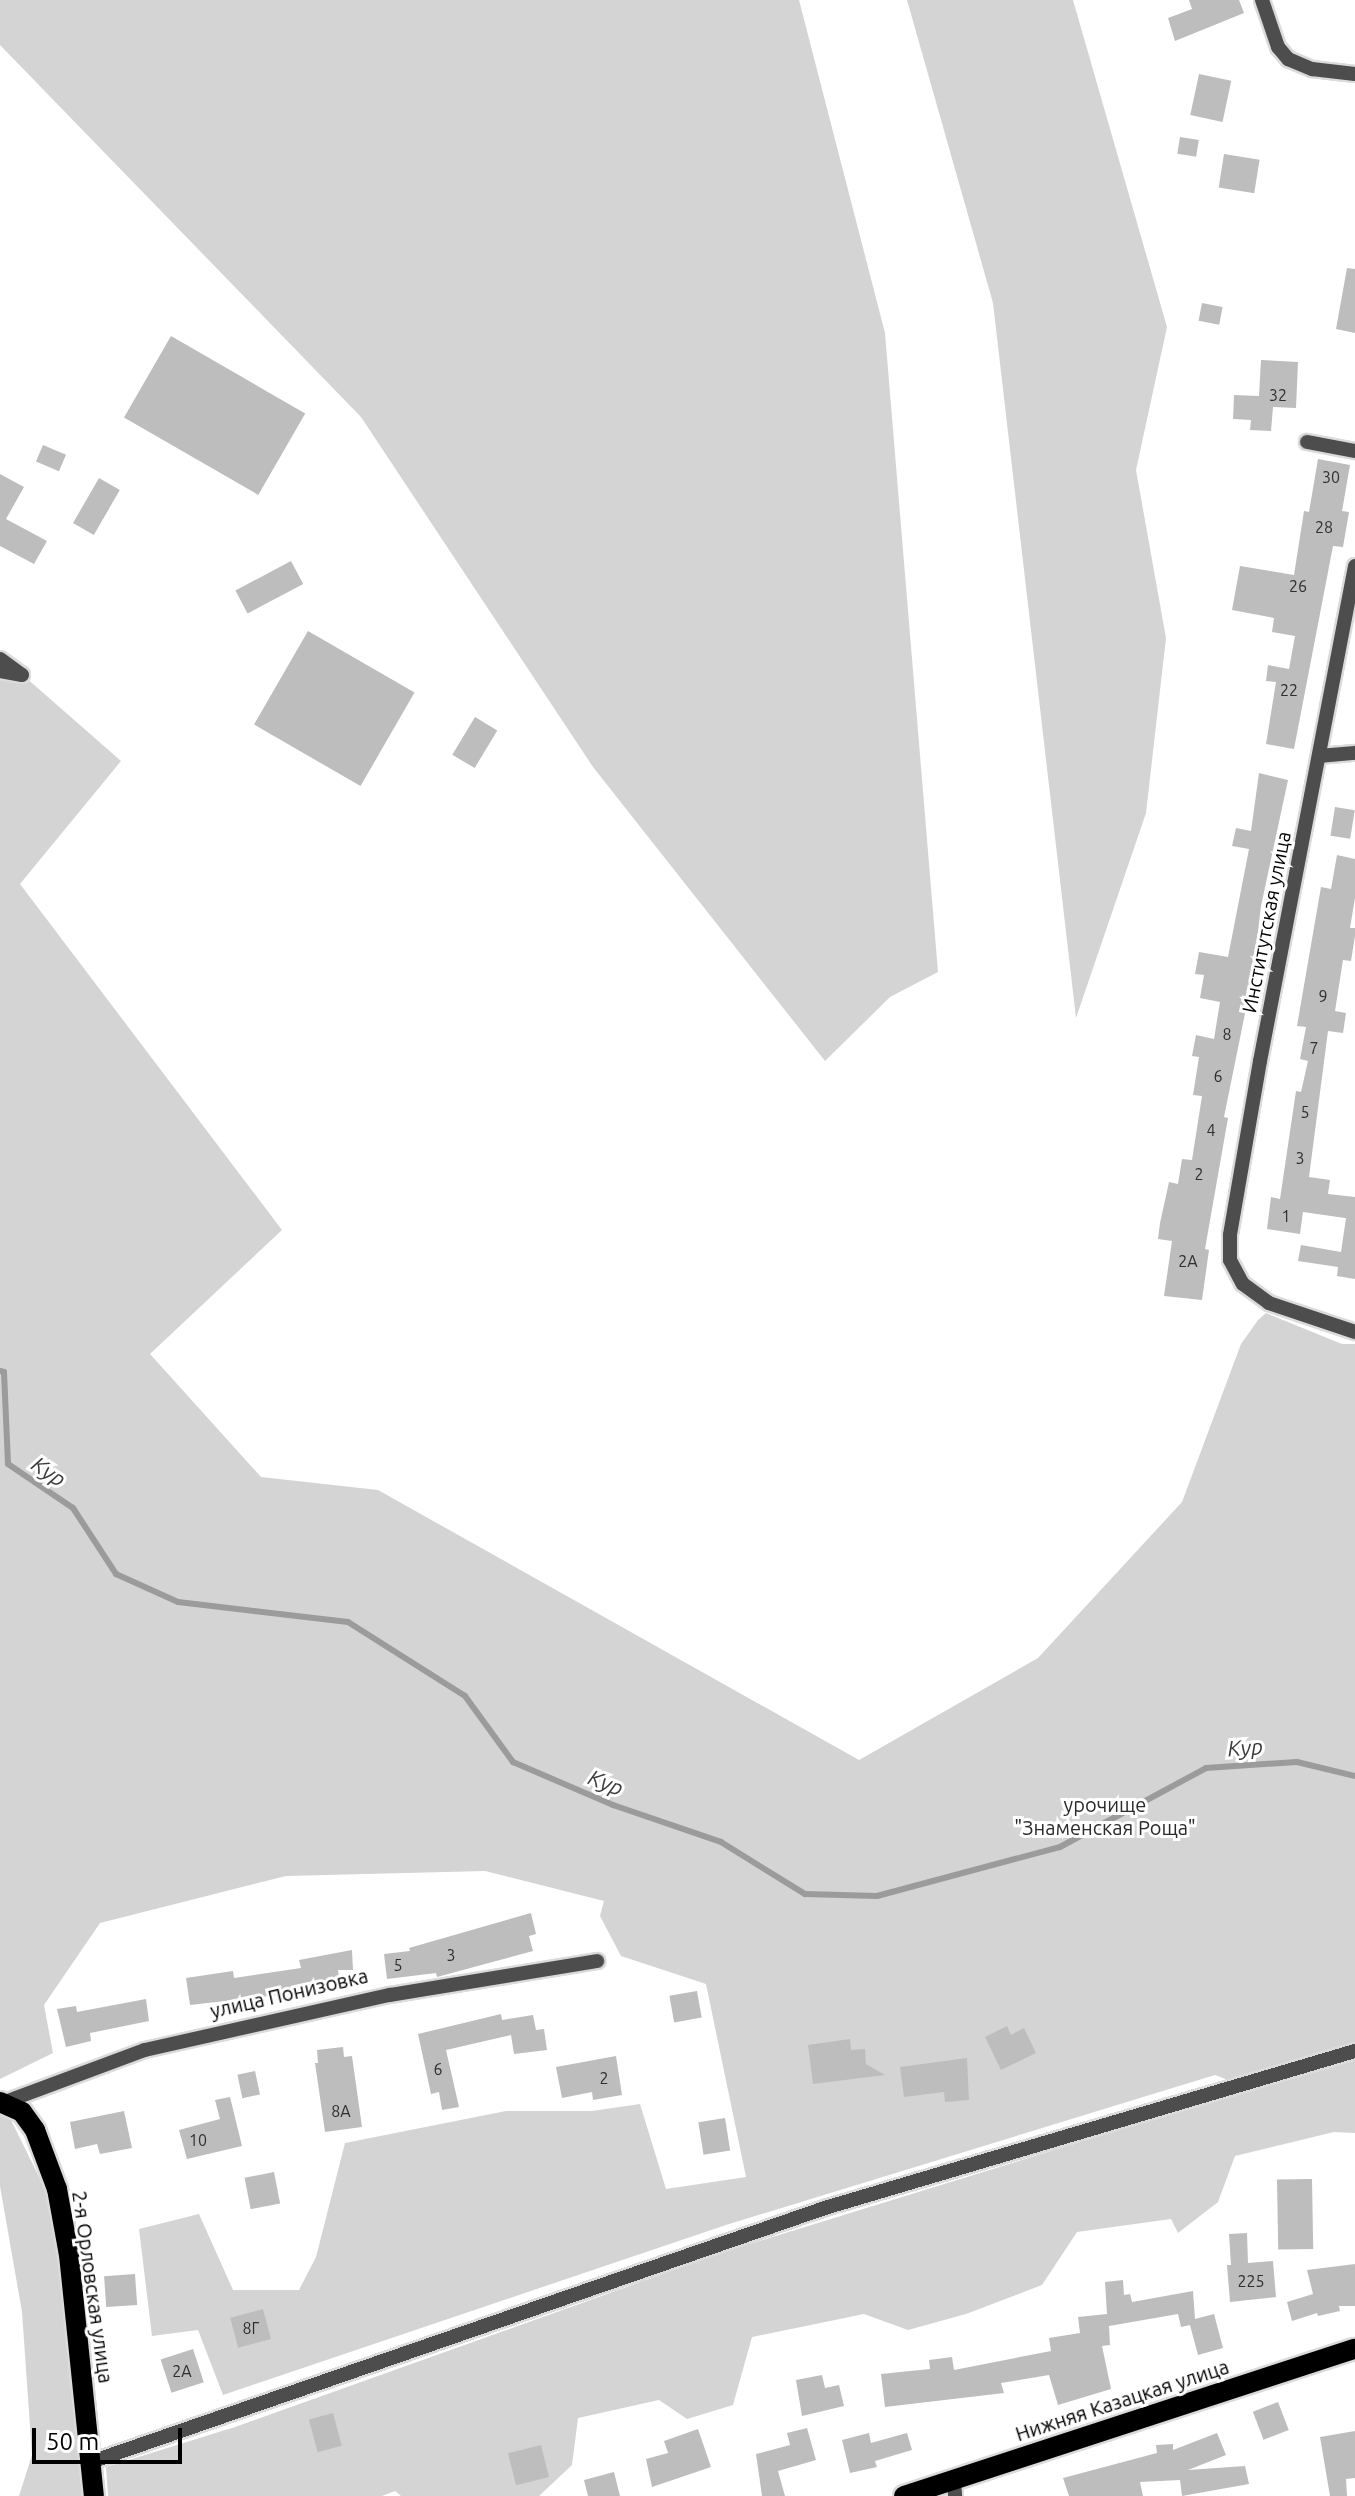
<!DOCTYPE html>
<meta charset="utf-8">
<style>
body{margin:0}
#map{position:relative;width:1355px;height:2496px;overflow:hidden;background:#fff;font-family:Ubuntu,sans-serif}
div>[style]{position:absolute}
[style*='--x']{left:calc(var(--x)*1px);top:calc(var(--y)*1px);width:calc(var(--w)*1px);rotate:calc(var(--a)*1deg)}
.green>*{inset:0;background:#d4d4d4}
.stream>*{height:6px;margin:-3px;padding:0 3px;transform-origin:3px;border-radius:3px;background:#9b9b9b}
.building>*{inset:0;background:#bdbdbd;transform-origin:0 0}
.roads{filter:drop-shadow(2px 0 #dbdbdb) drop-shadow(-2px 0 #dbdbdb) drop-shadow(0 2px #dbdbdb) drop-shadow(0 -2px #dbdbdb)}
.minor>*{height:14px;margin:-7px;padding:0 7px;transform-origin:7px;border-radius:7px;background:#4d4d4d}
.major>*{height:20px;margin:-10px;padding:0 10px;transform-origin:10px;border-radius:10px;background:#000}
span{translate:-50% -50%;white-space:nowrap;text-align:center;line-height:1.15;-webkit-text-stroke:6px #fff;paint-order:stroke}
.number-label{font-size:16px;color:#2f2f2f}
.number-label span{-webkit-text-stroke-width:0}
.street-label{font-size:20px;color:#000}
.park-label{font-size:20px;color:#2b2b2b}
.water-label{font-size:22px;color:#3c3c3c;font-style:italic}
.scale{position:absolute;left:32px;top:2428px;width:150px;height:36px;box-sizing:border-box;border:4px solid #000;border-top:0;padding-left:10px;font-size:24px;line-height:28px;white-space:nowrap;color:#000;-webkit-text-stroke:6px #fff;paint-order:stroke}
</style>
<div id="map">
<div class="green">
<i style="clip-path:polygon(0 0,799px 0,885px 333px,938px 972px,890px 997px,825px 1061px,593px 767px,361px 417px,0 45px)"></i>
<i style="clip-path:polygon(907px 0,1073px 0,1167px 327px,1136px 470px,1166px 638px,1146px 813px,1076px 1018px,993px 303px)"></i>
<i style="clip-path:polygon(0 655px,121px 761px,20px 884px,282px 1230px,150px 1354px,261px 1477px,378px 1490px,859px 1760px,1038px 1658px,1182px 1502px,1241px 1344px,1258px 1320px,1266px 1313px,1342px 1344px,1355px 1344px,1355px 2133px,1334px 2132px,1235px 2156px,1218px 2202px,1178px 2233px,1171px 2219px,1077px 2232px,1042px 2285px,966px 2314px,908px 2330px,864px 2314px,752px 2337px,733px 2405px,687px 2419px,659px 2400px,578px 2418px,572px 2465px,539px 2496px,401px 2496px,395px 2491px,382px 2496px,108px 2496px,106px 2467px,235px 2427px,730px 2250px,1252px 2089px,1215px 2075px,726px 2225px,223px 2395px,198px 2330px,152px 2336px,139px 2229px,199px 2214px,233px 2290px,299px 2290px,316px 2257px,345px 2143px,506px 2111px,592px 2111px,640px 2104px,666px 2189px,746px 2177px,706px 1984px,621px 1956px,600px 1916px,604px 1901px,485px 1871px,286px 1876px,100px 1923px,44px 2005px,53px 2053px,0 2079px)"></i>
<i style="clip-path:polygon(0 2116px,10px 2118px,49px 2197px,65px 2302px,86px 2496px,19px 2496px,32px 2455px,22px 2312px,0 2186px)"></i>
</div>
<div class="stream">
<i style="--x:0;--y:1371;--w:4;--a:14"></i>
<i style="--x:4;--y:1372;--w:92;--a:87.5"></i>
<i style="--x:8;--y:1464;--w:78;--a:34.1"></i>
<i style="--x:73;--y:1508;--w:79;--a:56.9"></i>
<i style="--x:116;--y:1574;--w:68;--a:24.3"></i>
<i style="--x:178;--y:1602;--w:171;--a:6.7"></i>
<i style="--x:348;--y:1622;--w:138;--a:32.3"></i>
<i style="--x:465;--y:1696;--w:82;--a:54"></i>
<i style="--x:513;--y:1762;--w:109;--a:23.3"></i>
<i style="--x:613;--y:1805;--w:114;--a:18.9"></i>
<i style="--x:721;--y:1842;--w:99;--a:31.8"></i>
<i style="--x:805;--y:1894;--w:72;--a:1.6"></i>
<i style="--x:877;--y:1896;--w:189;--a:-15"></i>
<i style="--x:1060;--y:1847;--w:166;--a:-28.4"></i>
<i style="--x:1206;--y:1768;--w:91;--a:-3.8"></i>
<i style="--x:1297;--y:1762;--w:60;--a:13.6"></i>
</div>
<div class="building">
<i style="clip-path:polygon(1189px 0,1239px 0,1244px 13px,1175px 41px,1168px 18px,1192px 9px)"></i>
<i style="left:1199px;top:74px;width:33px;height:42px;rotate:12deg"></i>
<i style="left:1180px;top:137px;width:19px;height:17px;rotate:9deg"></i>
<i style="left:1224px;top:154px;width:36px;height:34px;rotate:9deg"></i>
<i style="clip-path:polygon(1347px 268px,1355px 269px,1355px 333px,1336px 329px)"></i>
<i style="left:1202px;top:303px;width:21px;height:18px;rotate:11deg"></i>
<i style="left:171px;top:336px;width:155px;height:94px;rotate:30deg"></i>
<i style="clip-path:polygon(1261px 360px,1298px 362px,1296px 408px,1273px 407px,1271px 431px,1250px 430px,1251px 420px,1233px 419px,1234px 395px,1259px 396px)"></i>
<i style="left:43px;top:445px;width:25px;height:18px;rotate:23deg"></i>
<i style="clip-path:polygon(1318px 459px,1350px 465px,1342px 511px,1349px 512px,1343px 547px,1333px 546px,1294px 749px,1266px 744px,1276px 682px,1266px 681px,1268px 665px,1289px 669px,1295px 636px,1272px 632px,1274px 618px,1232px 610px,1240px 566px,1294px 575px,1304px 511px,1309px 512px)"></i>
<i style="clip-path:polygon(0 474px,24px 487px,6px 519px,47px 541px,34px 564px,0 546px)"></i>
<i style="left:99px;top:478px;width:24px;height:52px;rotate:30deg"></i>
<i style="left:291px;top:561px;width:26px;height:63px;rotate:62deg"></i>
<i style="left:308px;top:631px;width:123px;height:108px;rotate:30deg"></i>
<i style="left:475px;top:717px;width:26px;height:44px;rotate:31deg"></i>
<i style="clip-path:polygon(1259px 773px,1288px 780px,1261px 906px,1253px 974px,1224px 1117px,1228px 1118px,1205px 1249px,1209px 1250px,1202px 1300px,1164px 1296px,1172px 1241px,1158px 1239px,1160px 1223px,1169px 1182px,1178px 1184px,1182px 1159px,1192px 1160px,1202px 1096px,1193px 1095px,1199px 1057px,1192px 1056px,1196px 1035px,1214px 1039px,1220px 1002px,1200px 998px,1204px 975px,1195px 974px,1199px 952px,1228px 957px,1249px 849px,1232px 846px,1236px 828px,1251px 831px)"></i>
<i style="left:1335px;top:807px;width:20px;height:29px;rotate:9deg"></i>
<i style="clip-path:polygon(1337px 855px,1355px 859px,1355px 898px,1350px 928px,1355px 928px,1355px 936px,1351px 961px,1343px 960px,1335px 1011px,1346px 1013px,1343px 1033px,1328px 1031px,1309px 1177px,1330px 1180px,1328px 1194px,1355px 1197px,1355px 1279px,1337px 1276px,1338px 1267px,1298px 1261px,1301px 1245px,1341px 1252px,1346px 1218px,1352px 1219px,1303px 1212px,1300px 1234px,1267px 1229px,1271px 1197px,1280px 1199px,1296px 1091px,1301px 1092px,1308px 1061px,1300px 1059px,1306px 1027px,1297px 1026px,1321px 887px,1331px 889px)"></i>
<i style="clip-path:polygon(531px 1913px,536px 1934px,529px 1936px,533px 1951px,437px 1977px,436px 1973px,387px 1979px,384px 1954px,410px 1951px,409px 1948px)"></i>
<i style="clip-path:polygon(352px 1950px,353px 1970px,338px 1970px,339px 1978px,287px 1988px,288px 1994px,190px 2005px,186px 1978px,233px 1971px,234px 1978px,301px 1968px,299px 1960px)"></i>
<i style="left:697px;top:1991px;width:27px;height:28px;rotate:80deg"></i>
<i style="clip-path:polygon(146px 1999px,149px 2021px,90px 2033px,91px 2041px,66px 2047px,57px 2009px,76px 2006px,77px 2012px)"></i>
<i style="clip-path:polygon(501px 2014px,502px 2020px,533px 2015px,536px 2030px,544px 2029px,547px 2050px,514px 2054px,511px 2035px,446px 2050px,459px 2107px,442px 2110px,439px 2092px,431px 2094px,418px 2034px)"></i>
<i style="clip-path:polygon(1007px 2026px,1011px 2035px,1024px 2028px,1036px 2053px,1001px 2070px,985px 2037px)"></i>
<i style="clip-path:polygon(850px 2039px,851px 2050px,865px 2049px,866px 2064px,885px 2075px,813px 2084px,808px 2045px)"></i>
<i style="clip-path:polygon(343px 2047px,344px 2057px,352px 2056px,362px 2127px,325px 2132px,315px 2063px,318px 2063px,317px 2050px)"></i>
<i style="clip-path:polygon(616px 2056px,622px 2095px,593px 2100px,592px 2092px,562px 2098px,556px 2067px)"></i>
<i style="clip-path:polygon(967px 2058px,969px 2100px,945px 2102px,944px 2092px,904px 2097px,900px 2067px)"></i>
<i style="left:255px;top:2071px;width:24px;height:18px;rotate:78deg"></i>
<i style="clip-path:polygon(230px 2097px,242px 2146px,187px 2159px,179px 2130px,220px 2119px,215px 2100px)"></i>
<i style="clip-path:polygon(124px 2111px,132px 2148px,100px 2154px,97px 2144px,75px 2149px,70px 2122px)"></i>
<i style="left:725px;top:2118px;width:33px;height:27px;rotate:81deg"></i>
<i style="left:274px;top:2172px;width:32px;height:30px;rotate:79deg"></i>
<i style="left:1312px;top:2179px;width:70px;height:35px;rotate:89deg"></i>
<i style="clip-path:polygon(1247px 2233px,1248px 2263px,1273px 2261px,1276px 2297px,1230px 2302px,1227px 2265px,1231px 2265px,1229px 2234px)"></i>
<i style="clip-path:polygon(1355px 2264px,1355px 2306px,1339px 2306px,1340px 2311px,1318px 2316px,1317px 2313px,1292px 2321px,1287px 2302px,1313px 2294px,1307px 2270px)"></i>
<i style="left:135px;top:2274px;width:31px;height:31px;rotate:86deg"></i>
<i style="clip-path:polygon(1123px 2280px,1124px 2295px,1130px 2294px,1132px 2302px,1193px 2291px,1195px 2319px,1214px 2314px,1223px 2348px,1198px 2355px,1190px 2325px,1181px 2327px,1178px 2314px,1109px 2326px,1110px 2345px,1102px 2346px,1111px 2389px,1058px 2405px,1049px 2375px,1001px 2383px,1004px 2393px,885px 2407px,881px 2374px,930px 2369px,929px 2360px,952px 2357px,954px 2370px,1051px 2351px,1049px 2338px,1080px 2333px,1078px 2317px,1107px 2314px,1105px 2282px)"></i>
<i style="left:263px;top:2309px;width:31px;height:34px;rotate:75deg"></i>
<i style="left:193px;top:2349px;width:35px;height:34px;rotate:72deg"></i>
<i style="clip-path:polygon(822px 2375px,825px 2388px,839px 2385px,844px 2406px,802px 2416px,796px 2380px)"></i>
<i style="left:1278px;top:2402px;width:30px;height:27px;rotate:69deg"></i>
<i style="left:333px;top:2413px;width:34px;height:25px;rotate:75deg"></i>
<i style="clip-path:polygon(807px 2428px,816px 2460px,778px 2471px,785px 2496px,762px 2496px,756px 2454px,790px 2445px,787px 2433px)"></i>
<i style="clip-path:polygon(698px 2429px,711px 2467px,652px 2487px,646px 2459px,668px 2453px,664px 2441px)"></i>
<i style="clip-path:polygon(1355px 2431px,1355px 2478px,1346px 2479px,1347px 2496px,1330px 2496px,1320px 2437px)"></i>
<i style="clip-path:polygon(869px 2433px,871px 2443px,907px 2433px,912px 2450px,875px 2461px,877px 2467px,850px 2473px,842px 2440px)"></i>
<i style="clip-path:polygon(1217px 2433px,1226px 2455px,1188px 2470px,1245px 2466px,1249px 2484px,1182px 2496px,1180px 2480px,1140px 2482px,1143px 2496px,1069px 2496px,1063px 2478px,1157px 2453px,1156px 2445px,1173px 2444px,1173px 2450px)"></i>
<i style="left:541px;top:2445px;width:33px;height:34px;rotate:76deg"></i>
<i style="clip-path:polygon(614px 2472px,620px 2496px,588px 2496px,584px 2480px)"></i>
</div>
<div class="roads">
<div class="minor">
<i style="--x:1262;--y:0;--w:50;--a:71.2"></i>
<i style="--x:1278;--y:47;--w:16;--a:50"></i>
<i style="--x:1288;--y:59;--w:26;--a:23"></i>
<i style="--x:1312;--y:69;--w:43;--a:6.6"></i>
<i style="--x:1307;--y:442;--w:49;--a:10.6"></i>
<i style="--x:1355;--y:566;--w:504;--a:100.86"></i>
<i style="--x:1260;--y:1061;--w:177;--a:99.8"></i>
<i style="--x:1230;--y:1235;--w:25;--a:90"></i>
<i style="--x:1230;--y:1260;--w:27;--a:62"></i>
<i style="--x:1243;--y:1284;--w:32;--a:36"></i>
<i style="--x:1269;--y:1303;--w:91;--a:18.6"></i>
<i style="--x:0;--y:659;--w:27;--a:36"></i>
<i style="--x:22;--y:675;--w:22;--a:-170"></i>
<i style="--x:1319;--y:756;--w:36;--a:-5"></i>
<i style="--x:5;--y:2102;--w:149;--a:-20.4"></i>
<i style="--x:145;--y:2050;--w:251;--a:-12.7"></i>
<i style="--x:390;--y:1995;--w:210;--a:-9.3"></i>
<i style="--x:91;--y:2462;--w:780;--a:-19.09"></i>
<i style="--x:828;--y:2207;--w:550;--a:-16.49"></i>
<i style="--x:954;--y:2480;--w:16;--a:86"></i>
</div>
<div class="major">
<i style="--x:0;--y:2102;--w:24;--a:24"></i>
<i style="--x:22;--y:2112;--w:22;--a:54"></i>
<i style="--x:35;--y:2130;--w:63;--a:69.6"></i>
<i style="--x:57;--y:2189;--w:67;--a:79.7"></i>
<i style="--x:69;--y:2255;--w:242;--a:84.1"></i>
<i style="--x:904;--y:2496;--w:474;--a:-18.1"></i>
</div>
</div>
<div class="number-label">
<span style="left:1278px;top:395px">32</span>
<span style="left:1331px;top:477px">30</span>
<span style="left:1324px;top:527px">28</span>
<span style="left:1298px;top:586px">26</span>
<span style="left:1289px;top:690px">22</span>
<span style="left:1323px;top:996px">9</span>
<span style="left:1227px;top:1034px">8</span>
<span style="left:1314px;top:1048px">7</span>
<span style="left:1218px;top:1076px">6</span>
<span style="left:1305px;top:1112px">5</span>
<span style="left:1211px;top:1130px">4</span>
<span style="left:1300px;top:1158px">3</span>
<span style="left:1199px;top:1174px">2</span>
<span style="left:1286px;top:1216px">1</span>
<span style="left:1188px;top:1261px">2А</span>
<span style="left:451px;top:1955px">3</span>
<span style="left:398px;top:1965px">5</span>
<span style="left:438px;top:2069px">6</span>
<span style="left:604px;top:2078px">2</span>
<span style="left:341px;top:2111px">8А</span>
<span style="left:198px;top:2140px">10</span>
<span style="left:1251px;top:2281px">225</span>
<span style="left:251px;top:2328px">8Г</span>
<span style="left:182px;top:2371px">2А</span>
</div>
<div class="street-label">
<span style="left:1266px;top:922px;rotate:-79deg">Институтская улица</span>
<span style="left:289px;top:1993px;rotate:-13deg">улица Понизовка</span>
<span style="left:93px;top:2287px;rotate:82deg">2-я Орловская улица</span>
<span style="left:1122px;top:2400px;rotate:-18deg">Нижняя Казацкая улица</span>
</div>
<div class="park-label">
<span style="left:1105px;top:1816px">урочище<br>"Знаменская Роща"</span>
</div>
<div class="water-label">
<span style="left:49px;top:1471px;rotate:34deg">Кур</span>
<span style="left:1245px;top:1747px;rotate:-4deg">Кур</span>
<span style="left:606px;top:1782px;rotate:22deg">Кур</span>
</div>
<div class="scale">50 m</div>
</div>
